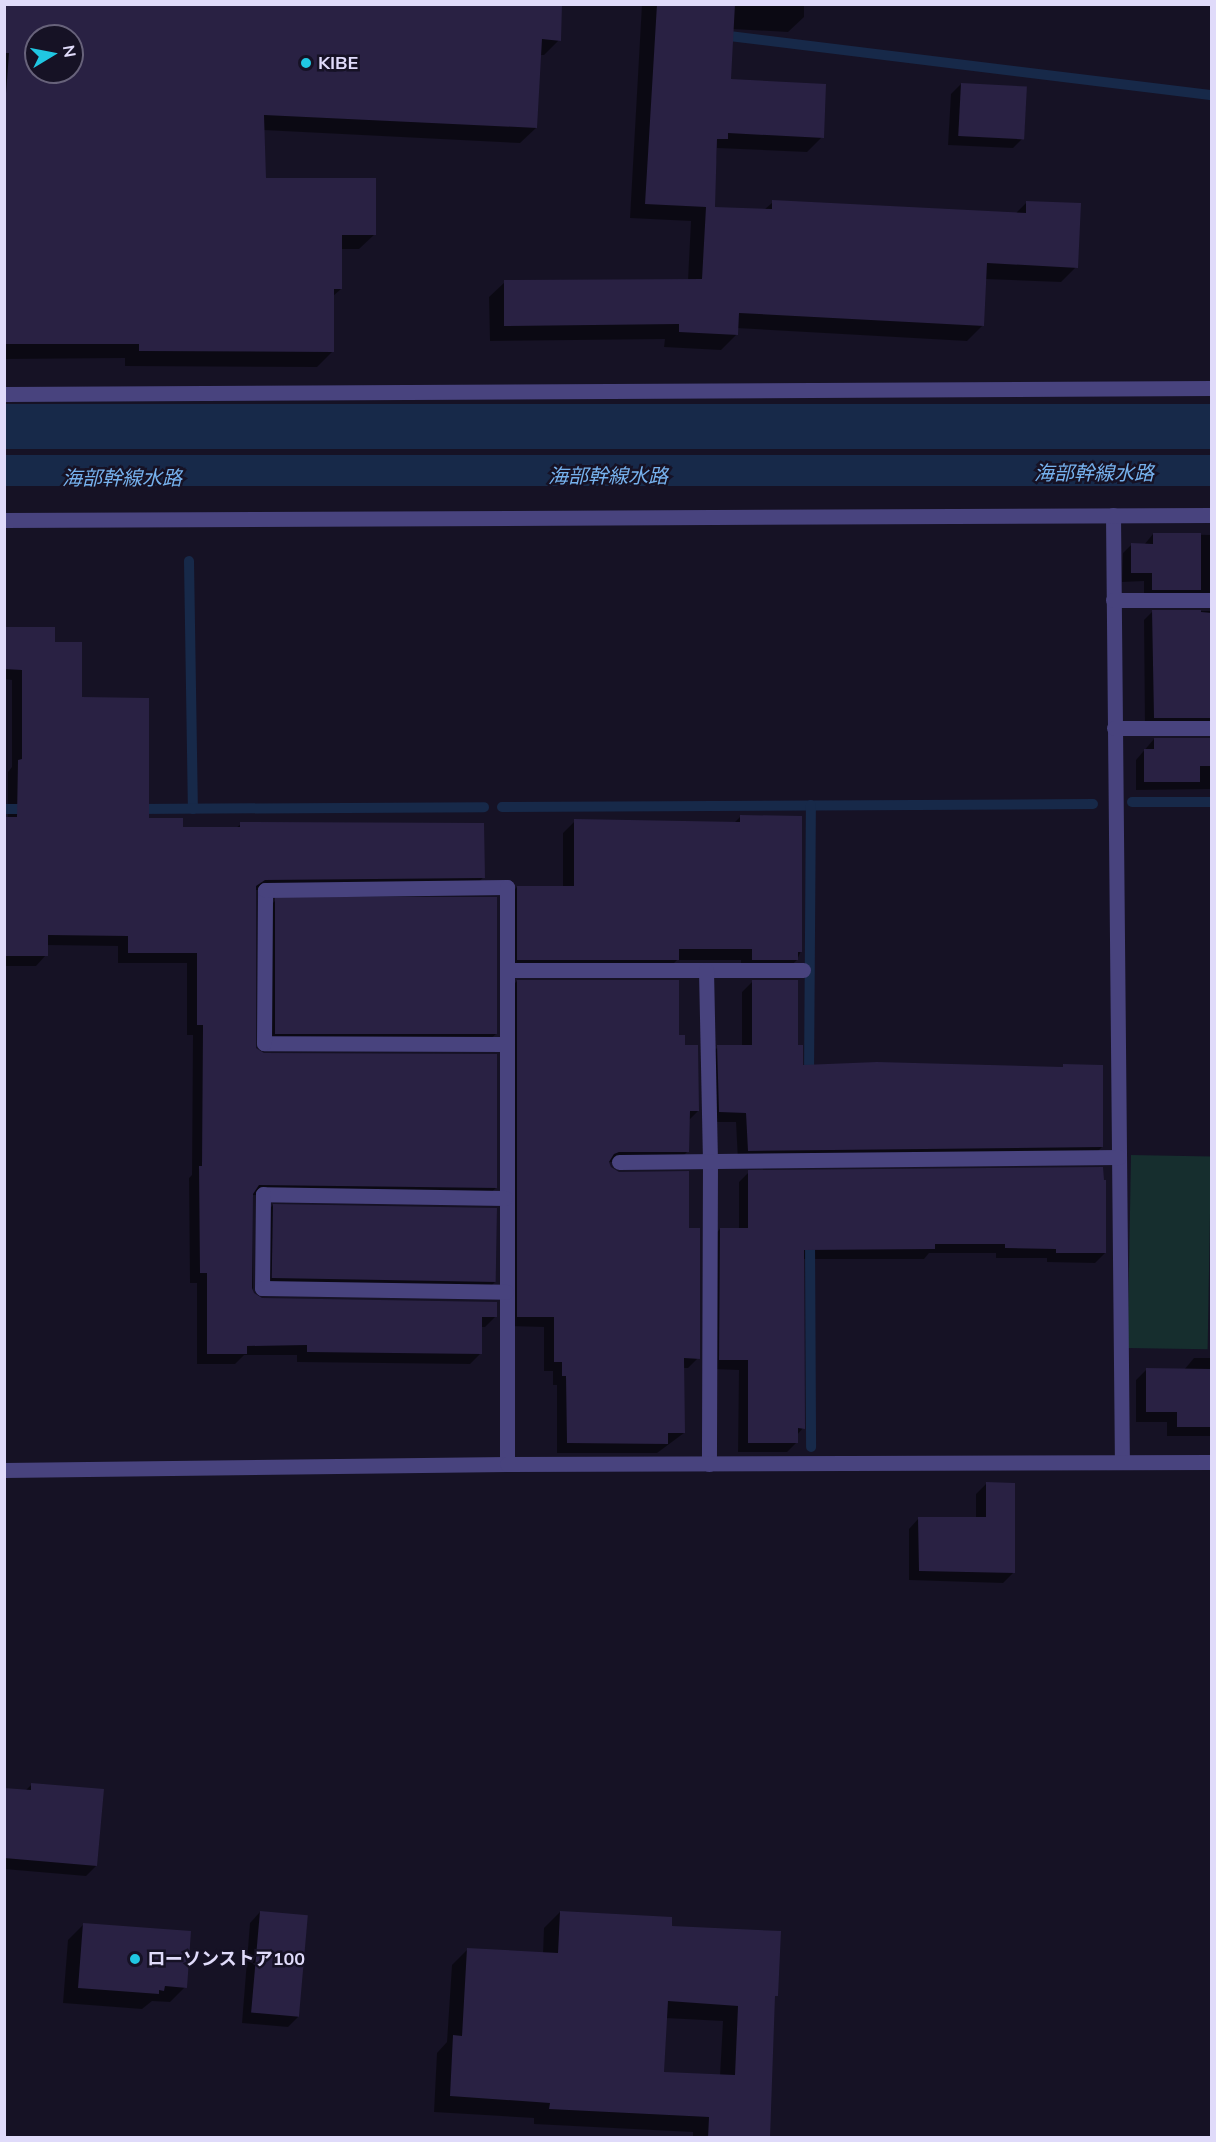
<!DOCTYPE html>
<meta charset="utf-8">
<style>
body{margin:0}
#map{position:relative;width:1216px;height:2142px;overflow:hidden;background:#161225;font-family:Mulish,"Noto Sans JP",sans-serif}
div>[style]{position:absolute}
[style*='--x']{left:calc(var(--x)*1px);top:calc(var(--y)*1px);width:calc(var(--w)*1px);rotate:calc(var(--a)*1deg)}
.green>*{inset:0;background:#162e2e;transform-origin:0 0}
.water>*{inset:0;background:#172949;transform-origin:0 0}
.shadow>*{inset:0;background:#0007}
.stream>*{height:10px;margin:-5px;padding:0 5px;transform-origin:5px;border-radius:5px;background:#172949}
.building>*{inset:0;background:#292143;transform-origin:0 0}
.street>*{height:15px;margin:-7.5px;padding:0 7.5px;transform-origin:7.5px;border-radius:7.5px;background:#48437e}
.dots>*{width:16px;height:16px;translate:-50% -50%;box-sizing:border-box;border:3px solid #161225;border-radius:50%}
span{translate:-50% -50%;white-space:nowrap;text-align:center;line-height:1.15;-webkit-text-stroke:5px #161225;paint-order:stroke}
.poi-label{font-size:18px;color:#e0dbfa;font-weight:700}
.left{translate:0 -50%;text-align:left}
.water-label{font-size:20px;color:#76b1ed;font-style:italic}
.frame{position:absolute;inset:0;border:6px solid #e0dbfa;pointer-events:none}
.north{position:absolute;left:24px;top:24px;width:60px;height:60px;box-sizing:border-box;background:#161225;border:2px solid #67627a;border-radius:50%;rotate:80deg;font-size:16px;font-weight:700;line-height:24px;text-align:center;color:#e0dbfa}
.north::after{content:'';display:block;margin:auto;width:21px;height:27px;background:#20c7e2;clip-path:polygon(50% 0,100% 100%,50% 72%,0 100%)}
</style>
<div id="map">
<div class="green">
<i style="left:1131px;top:1155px;width:80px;height:193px;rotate:1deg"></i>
</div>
<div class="water">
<i style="left:1211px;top:404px;width:45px;height:1206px;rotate:90deg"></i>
<i style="left:1211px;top:455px;width:31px;height:1206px;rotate:90deg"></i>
</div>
<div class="shadow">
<i style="clip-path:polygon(evenodd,4px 4px,559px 40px,544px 55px,539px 55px,536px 128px,520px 143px,263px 130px,264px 180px,375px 234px,359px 249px,340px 249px,341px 289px,332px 297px,333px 351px,317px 367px,125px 366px,125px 358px,4px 359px,4px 4px,36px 36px,72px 36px,72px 72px,36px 72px,36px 36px)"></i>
<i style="clip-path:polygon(642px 4px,804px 4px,804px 17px,788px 32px,732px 29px,730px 80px,822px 137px,807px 152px,717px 148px,713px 208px,764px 210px,773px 202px,1015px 214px,1027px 202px,1076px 267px,1061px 282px,985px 279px,983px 325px,967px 341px,736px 328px,736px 335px,721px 350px,664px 347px,665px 339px,490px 341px,489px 297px,505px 282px,688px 280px,691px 221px,630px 218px)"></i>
<i style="clip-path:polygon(961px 84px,1023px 138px,1013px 148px,948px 145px,951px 94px)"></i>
<i style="clip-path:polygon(1153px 534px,1212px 535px,1212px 604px,1144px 599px,1144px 581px,1122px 582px,1123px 553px,1132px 544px,1144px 545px)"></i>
<i style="clip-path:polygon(1153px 611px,1212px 611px,1212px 732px,1145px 727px,1144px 620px)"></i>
<i style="clip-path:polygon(4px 629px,53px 644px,148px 819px,181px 828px,236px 828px,241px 824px,484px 877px,473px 887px,255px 890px,254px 1049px,496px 1188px,485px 1198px,252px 1195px,253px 1294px,261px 1299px,496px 1316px,485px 1327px,481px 1327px,481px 1353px,470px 1364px,297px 1362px,297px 1355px,244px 1355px,235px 1364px,197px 1364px,197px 1283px,190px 1283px,189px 1178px,192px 1175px,193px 1035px,187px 1035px,187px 963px,118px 963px,118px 946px,46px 945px,46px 955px,36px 966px,4px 966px,4px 819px,8px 819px,8px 772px,12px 767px,12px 680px,4px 679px)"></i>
<i style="clip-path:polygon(1154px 739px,1212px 739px,1212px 789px,1136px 790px,1136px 760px)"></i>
<i style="clip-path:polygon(740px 817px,801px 951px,797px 960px,785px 971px,741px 971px,741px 960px,677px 960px,666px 971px,506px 971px,505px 899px,517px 887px,563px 888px,563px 833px,575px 821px,734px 823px)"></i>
<i style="clip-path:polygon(275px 901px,496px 1034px,485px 1044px,264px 1043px,265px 911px)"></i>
<i style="clip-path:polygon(517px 981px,678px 1036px,684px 1047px,698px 1111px,689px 1120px,688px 1151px,678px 1161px,607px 1162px,613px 1171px,687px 1229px,698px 1358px,688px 1368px,683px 1368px,684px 1433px,657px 1453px,557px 1453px,557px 1385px,553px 1385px,553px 1371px,544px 1371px,544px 1327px,507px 1326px,507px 991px)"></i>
<i style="clip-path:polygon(753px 981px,797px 1047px,802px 1066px,1061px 1069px,1064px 1066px,1102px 1147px,1092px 1157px,738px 1161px,736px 1122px,709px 1122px,708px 1057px,718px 1047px,742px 1047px,742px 992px)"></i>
<i style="clip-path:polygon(749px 1172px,1105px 1253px,1095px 1263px,1047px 1262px,1047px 1258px,996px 1258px,996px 1253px,929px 1253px,924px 1259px,802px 1259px,803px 1428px,797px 1435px,797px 1442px,787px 1452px,738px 1452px,739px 1370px,710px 1369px,710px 1239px,720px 1229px,739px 1229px,739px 1182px)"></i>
<i style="clip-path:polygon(273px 1205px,496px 1281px,485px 1292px,262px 1288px,263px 1216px)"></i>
<i style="clip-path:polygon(1194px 1358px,1212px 1358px,1212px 1436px,1167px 1436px,1167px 1422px,1136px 1422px,1136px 1380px,1146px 1370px,1184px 1370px)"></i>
<i style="clip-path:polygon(986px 1484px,1013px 1573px,1003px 1583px,909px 1580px,909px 1529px,919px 1518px,976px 1518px,976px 1494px)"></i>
<i style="clip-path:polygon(32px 1784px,96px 1866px,86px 1876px,4px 1869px,4px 1789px,25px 1791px)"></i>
<i style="clip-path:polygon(260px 1912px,298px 2017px,288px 2027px,242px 2023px,250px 1923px)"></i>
<i style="clip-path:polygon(evenodd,560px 1912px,776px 1995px,773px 1998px,764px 2138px,693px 2138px,693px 2132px,534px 2124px,534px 2118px,434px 2112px,437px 2053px,447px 2042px,452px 1965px,468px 1949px,543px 1954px,544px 1928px,560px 1912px,665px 2018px,723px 2021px,720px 2076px,663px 2073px,665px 2018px)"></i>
<i style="clip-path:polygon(84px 1924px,185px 1987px,170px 2002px,152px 2001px,142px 2009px,63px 2003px,68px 1940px)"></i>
</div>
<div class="stream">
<i style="--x:721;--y:35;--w:495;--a:7"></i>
<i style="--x:189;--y:561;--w:248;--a:89.1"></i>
<i style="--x:1132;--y:802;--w:80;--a:0"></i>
<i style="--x:502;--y:807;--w:591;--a:-0.29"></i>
<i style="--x:4;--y:809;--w:27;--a:0"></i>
<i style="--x:136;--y:809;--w:348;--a:-0.3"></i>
<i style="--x:809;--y:1077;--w:272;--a:-89.6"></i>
<i style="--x:810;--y:1238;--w:209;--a:89.7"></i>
</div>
<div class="building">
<i style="clip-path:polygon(evenodd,4px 4px,562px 4px,561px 41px,542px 39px,537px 128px,264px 115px,266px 178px,376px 178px,376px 235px,342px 235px,342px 289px,334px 289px,334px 352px,139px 351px,139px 344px,4px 344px,4px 120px,9px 53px,4px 53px,4px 4px,36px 36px,72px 36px,72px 72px,36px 72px,36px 36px)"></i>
<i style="clip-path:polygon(657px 4px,735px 4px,731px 79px,826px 84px,824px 138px,728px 133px,728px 139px,717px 139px,715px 207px,772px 209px,772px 200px,1026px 213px,1026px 201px,1081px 203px,1078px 268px,987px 263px,984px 326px,739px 313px,738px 335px,679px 332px,679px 324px,504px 326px,504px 280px,702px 279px,706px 207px,645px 204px)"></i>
<i style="left:961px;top:83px;width:66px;height:53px;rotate:3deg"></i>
<i style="clip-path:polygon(1153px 533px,1201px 533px,1201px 590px,1152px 590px,1152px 573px,1131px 573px,1131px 543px,1153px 544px)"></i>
<i style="clip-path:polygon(1152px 610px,1201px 610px,1201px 612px,1212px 613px,1212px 718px,1154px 718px)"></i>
<i style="clip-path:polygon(4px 627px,55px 627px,55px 642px,82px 642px,82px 697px,149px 698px,149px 818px,183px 818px,183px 827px,240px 827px,240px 822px,484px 823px,485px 878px,265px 880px,256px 886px,256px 1048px,264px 1053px,497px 1054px,497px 1188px,259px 1185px,253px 1194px,252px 1288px,254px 1293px,262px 1298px,497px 1302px,497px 1317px,482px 1317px,482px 1354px,307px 1352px,307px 1345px,247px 1346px,247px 1354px,207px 1354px,207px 1273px,200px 1273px,199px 1166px,202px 1166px,203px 1025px,197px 1025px,197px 953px,128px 953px,128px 936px,48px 935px,48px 956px,4px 956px,4px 817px,17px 817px,18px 760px,22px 759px,22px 670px,4px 669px)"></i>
<i style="clip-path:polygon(1154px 738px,1212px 738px,1212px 766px,1200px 766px,1200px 782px,1144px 782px,1144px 749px,1154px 749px)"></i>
<i style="clip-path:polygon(740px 815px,802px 816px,802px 952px,798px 952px,798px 960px,752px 960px,752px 949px,679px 949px,679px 960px,517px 960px,517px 886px,574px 886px,574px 819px,740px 822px)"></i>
<i style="left:497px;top:897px;width:137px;height:222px;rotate:90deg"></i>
<i style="clip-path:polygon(517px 980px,679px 980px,679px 1035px,685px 1035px,685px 1045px,698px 1045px,699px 1111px,690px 1111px,689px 1152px,619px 1152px,614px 1154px,609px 1162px,611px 1167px,619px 1172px,689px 1171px,689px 1228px,700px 1228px,700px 1359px,684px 1358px,685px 1433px,668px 1433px,668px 1444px,567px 1443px,566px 1376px,562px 1376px,562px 1362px,554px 1362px,554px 1317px,517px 1317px)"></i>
<i style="clip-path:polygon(752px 980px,798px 980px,798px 1045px,803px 1045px,803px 1065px,877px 1062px,1063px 1067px,1063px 1064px,1103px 1065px,1103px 1147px,748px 1151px,746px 1113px,719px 1112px,717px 1045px,752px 1045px)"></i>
<i style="clip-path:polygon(1103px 1167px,1104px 1180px,1106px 1180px,1106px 1253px,1056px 1253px,1056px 1249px,1005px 1248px,1005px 1244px,935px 1244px,935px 1249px,804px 1250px,805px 1429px,798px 1428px,798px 1443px,748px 1443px,748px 1360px,719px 1360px,720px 1228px,748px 1228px,748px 1170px)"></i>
<i style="left:273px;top:1204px;width:224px;height:74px;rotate:1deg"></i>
<i style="clip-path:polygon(1146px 1368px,1212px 1369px,1212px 1427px,1177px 1427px,1177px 1412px,1146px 1412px)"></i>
<i style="clip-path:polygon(986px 1482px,1015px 1483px,1015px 1573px,919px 1571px,918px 1517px,986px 1517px)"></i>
<i style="clip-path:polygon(31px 1783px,104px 1789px,97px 1866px,4px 1858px,4px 1788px,31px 1790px)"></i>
<i style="left:260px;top:1911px;width:48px;height:102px;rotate:5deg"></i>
<i style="clip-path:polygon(evenodd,560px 1911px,672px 1917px,672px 1926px,781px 1931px,778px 1996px,775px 1996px,770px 2138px,708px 2138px,709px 2117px,549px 2109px,550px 2103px,450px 2096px,453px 2035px,462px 2036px,467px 1948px,558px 1953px,560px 1911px,668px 2001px,738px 2006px,735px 2075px,664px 2072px,668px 2001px)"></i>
<i style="clip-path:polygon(83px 1923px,191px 1931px,187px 1988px,165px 1986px,164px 1991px,159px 1990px,159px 1994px,78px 1988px)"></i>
</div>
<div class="street">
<i style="--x:4;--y:394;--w:1208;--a:-0.28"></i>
<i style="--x:1113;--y:515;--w:947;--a:89.46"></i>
<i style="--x:4;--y:520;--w:1208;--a:-0.24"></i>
<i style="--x:1113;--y:600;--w:99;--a:0"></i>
<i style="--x:1114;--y:728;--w:98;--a:0"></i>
<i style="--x:507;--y:970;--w:296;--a:0"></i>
<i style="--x:706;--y:970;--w:191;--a:88.8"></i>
<i style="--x:710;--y:1161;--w:303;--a:90.2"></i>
<i style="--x:506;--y:1044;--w:242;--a:-179.8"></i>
<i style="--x:264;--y:1043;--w:153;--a:-89.6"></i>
<i style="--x:265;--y:890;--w:242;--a:-0.7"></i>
<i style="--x:507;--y:887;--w:577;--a:90"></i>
<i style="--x:619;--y:1162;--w:500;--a:-0.57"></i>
<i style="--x:505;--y:1198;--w:242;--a:-179.1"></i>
<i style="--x:263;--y:1194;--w:94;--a:90.6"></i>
<i style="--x:262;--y:1288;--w:244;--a:0.9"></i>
<i style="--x:4;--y:1470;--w:503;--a:-0.68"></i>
<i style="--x:507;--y:1464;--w:705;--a:-0.16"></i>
</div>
<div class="dots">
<i style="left:306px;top:63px;background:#20c7e2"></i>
<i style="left:135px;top:1959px;background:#20c7e2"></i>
</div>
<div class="poi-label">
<span class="left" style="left:318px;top:63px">KIBE</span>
<span class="left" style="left:147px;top:1959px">ローソンストア100</span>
</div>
<div class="water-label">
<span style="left:1094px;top:472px">海部幹線水路</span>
<span style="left:608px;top:475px">海部幹線水路</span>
<span style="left:122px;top:477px">海部幹線水路</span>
</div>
<div class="frame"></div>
<div class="north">N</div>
</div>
